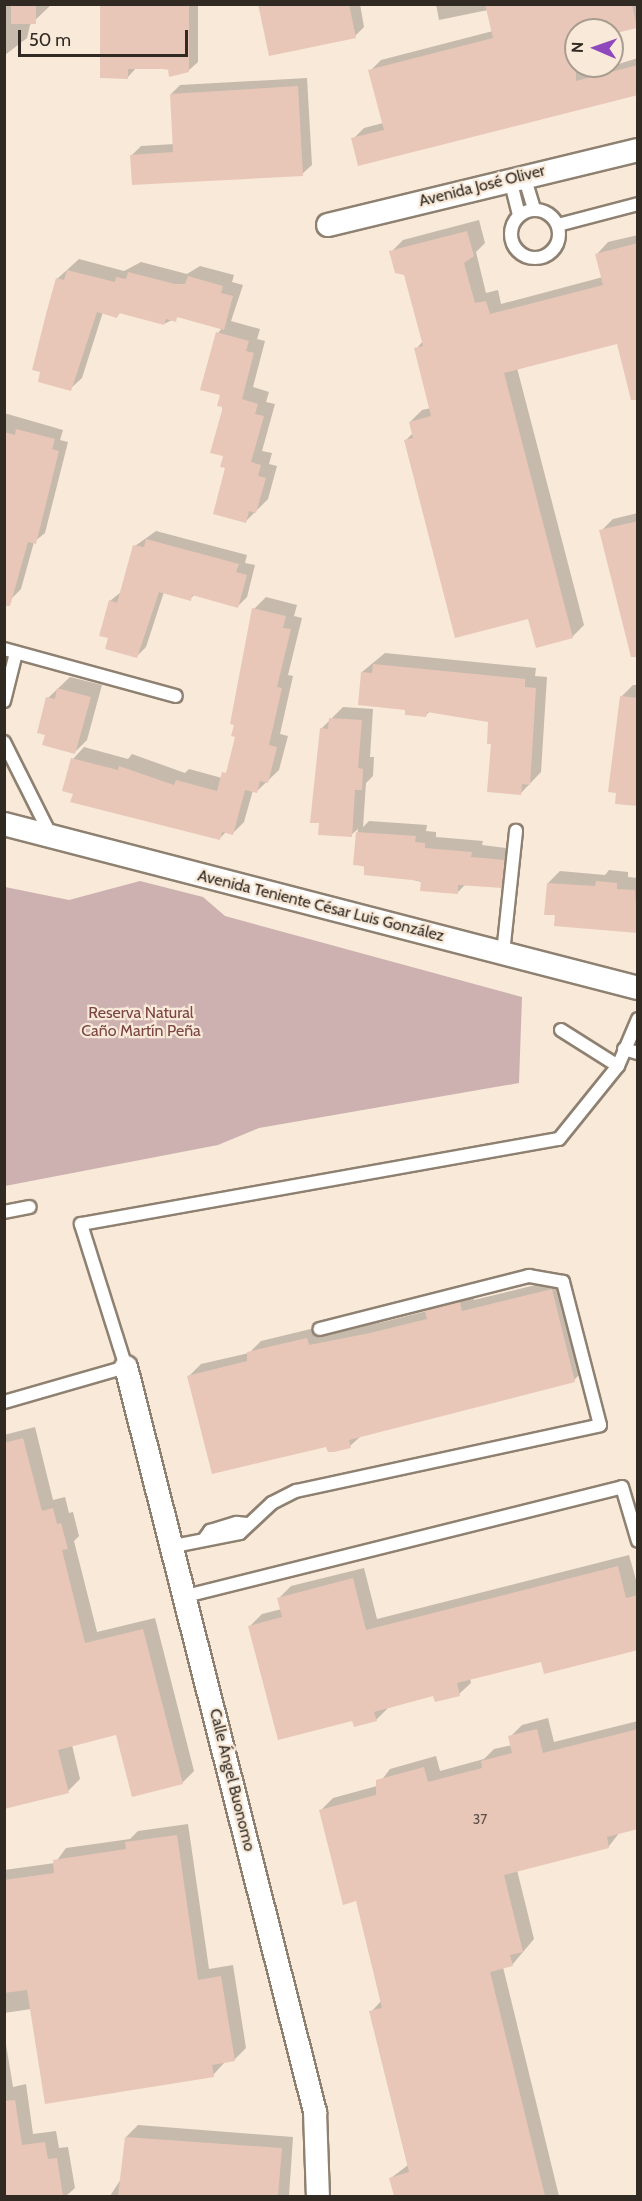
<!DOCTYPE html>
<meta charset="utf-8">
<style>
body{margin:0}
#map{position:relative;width:642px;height:2201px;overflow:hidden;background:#f8e9d8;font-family:Cabin,sans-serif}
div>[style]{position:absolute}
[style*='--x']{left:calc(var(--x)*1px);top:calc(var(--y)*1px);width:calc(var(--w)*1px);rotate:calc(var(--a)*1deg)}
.green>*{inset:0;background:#ccb1b0}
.shadow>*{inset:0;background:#0003}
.building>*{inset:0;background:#e9c7b8;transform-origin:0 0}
.roads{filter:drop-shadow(2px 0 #8f8171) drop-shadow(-2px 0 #8f8171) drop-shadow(0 2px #8f8171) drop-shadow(0 -2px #8f8171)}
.lane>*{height:12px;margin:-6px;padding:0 6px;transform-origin:6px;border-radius:6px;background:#fff}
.lane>.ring{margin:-6px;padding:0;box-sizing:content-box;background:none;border:12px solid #fff;border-radius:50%}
.street>*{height:22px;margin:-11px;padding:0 11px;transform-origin:11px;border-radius:11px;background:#fff}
span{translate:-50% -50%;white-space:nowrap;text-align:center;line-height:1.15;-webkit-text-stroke:4.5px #f8e9d8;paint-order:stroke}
.number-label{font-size:14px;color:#5e5148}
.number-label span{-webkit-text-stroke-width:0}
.street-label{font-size:16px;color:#302a23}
.park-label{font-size:16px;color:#7b4544}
.frame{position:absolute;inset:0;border:6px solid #302a23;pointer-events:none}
.north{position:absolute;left:564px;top:18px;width:60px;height:60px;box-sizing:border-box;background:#f8e9d8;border:2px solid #a89d90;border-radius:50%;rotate:272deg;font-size:16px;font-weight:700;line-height:24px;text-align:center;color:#302a23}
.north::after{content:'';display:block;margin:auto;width:21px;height:27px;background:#8f49bd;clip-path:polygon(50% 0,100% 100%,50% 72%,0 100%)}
.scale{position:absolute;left:18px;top:30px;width:170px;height:27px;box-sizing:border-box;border:3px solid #302a23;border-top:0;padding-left:8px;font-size:18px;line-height:21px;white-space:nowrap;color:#302a23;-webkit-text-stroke:4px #f8e9d8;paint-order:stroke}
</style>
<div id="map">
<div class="green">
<i style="clip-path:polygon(140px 881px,203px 897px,225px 916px,522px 997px,519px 1083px,259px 1128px,218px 1145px,5px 1186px,5px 887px,69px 900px)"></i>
</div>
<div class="shadow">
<i style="clip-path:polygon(4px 4px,52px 4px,30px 25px,27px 38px,5px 55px)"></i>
<i style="clip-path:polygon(102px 4px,198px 4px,198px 62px,188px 71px,137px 67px,128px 77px)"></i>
<i style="clip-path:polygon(260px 4px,360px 4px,364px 27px,355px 36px)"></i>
<i style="clip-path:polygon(436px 4px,638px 4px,638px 26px,612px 32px,576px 30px,576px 66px,612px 66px,638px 58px,638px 94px,353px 139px,364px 128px,383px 123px,370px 71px,381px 60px,493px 31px,488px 10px,439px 20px)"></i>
<i style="clip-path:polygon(307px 78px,312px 165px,302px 174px,132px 155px,141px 146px,174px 144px,171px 94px,180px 85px)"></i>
<i style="clip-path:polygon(479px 220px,485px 243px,476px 252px,486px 293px,498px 290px,501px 304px,603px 277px,597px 254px,608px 242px,638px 235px,638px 395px,618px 342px,517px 368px,584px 625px,572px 637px,529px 617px,405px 441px,413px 433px,410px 422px,422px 410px,431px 408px,416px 349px,423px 341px,405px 274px,391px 252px,403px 240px)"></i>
<i style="clip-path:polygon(79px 259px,124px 271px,141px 262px,187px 274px,200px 266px,234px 275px,232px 282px,243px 285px,231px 321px,260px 329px,257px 339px,265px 341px,253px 387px,269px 392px,266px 402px,275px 404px,262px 451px,272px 453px,269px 464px,277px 466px,268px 499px,246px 521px,225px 455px,218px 333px,222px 328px,180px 316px,164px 324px,121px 312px,117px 316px,103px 312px,82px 378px,70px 389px,57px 279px)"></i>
<i style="clip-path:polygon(4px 413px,63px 430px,60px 440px,68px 442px,45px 533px,34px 542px,21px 589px,12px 598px)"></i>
<i style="clip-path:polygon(638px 513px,638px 656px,632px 657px,601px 531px,613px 519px)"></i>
<i style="clip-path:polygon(156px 531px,247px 555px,245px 563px,255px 565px,247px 597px,238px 606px,195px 594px,190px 599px,164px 592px,146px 647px,137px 656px,109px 637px,110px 601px,121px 592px,135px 546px)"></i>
<i style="clip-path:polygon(266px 597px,297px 605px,294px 616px,302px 618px,288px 675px,293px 676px,280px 734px,288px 736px,279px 770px,257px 791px,253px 790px,244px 822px,232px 834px,226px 832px,220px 838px,74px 793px,73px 759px,84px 747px,128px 759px,132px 754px,185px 773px,189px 769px,222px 778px,230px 767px,237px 735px,254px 609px)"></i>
<i style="clip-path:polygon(385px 653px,536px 668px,535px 676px,547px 677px,541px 772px,520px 794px,493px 742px,490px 721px,430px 711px,426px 715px,407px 708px,362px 672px)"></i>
<i style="clip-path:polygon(70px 677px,102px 685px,87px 740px,75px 752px,47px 734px,48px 698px)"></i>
<i style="clip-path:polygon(633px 685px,638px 685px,638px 805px,621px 697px)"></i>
<i style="clip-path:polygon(343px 707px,373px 709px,370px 757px,374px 757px,373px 776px,366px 783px,363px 827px,369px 821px,427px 825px,426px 831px,436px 832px,436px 837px,483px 841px,482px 845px,515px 849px,513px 875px,501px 886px,466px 884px,458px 892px,355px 864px,358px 829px,351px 835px,321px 729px)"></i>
<i style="clip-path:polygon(609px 870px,628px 872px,628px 877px,638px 878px,638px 931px,557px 914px,548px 883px,560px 871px,605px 875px)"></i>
<i style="clip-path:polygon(564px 1278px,586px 1368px,574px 1380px,361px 1436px,350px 1446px,328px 1445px,189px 1376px,201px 1364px,249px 1353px,261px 1341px,319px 1327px,321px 1334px,383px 1322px,427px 1311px,438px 1299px,471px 1291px,474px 1300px)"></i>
<i style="clip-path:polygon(35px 1427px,53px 1500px,65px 1497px,69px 1513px,73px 1512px,79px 1536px,74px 1541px,97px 1632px,155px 1618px,194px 1771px,182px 1783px,117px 1733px,72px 1745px,80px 1779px,68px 1791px,4px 1807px,4px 1435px)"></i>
<i style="clip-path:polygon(629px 1555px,638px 1587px,638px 1649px,542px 1660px,470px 1678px,471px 1683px,459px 1694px,434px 1694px,388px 1708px,376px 1720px,354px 1719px,250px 1626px,262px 1614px,282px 1609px,279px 1598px,291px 1586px,364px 1568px,377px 1619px)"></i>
<i style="clip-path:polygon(548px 1718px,554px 1742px,638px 1721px,638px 1828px,620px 1832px,609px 1846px,517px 1870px,534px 1939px,512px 1965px,503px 1967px,559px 2196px,395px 2196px,391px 2178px,408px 2165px,371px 2012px,382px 2000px,357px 1899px,321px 1810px,333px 1798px,377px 1786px,390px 1769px,436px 1756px,440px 1771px,484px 1759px,494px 1749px,512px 1745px,510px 1737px,522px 1725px)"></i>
<i style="clip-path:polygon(188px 1824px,209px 1969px,233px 1965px,246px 2048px,234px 2060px,225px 2062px,213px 2075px,31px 2009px,4px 2013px,4px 1870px,55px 1863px,66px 1848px,130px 1839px,138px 1831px)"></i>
<i style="clip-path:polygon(4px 2032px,13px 2087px,26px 2084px,33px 2134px,56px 2131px,59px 2148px,68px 2147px,75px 2188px,66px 2196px,4px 2196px)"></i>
<i style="clip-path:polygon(138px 2125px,293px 2137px,289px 2196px,110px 2196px,121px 2179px,126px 2137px)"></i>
</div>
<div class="building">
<i style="left:11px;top:4px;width:25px;height:20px"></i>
<i style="clip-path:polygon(100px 4px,189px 4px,189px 72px,169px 77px,168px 69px,128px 69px,128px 79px,100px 78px)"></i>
<i style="clip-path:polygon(258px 4px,349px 4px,356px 38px,269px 56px)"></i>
<i style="clip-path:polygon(485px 4px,632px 4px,637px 28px,612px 34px,612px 30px,576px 30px,576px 81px,638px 65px,638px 95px,358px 166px,351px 138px,384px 130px,368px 70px,493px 38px)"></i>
<i style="clip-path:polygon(298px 86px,303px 176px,132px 185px,130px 155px,173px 152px,170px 94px)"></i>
<i style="clip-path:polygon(467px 231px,474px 256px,464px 263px,475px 303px,486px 301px,490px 314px,603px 285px,595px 254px,638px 243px,638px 400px,631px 400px,617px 344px,504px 373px,573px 638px,536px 648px,528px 619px,455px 638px,404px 440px,413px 438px,409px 422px,431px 416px,414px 348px,423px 346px,404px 275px,395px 273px,389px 251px)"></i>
<i style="clip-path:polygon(67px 270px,115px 282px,116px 277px,126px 279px,128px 272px,175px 284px,185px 284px,188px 276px,223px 286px,221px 293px,233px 296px,224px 330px,177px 317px,176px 322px,166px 319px,164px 325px,119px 313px,117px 318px,97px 312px,71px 391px,38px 382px,40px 372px,32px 370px,46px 314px,56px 278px,64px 280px)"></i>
<i style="clip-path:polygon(216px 332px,249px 341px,246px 351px,254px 353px,242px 399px,258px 404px,255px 414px,264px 416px,251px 462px,261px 465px,258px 476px,266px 478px,256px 513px,249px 511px,246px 523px,213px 514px,225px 468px,220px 467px,223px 456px,210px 453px,223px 407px,217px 406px,220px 395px,200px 390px)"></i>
<i style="clip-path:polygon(16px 429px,55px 439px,52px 449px,59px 451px,36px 544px,28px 542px,10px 606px,4px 606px,4px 432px,15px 435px)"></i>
<i style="clip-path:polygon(638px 521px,638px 656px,631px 657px,599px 530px)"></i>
<i style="clip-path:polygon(146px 539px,239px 564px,236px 572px,247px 575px,238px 608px,192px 595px,191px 601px,159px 592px,137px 658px,105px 649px,108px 638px,99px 636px,109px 600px,117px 603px,133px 545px,144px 547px)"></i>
<i style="clip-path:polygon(252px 608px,286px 616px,283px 628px,291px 629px,277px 687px,282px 688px,269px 745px,277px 747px,268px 783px,260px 781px,257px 793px,245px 790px,233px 835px,222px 832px,220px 840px,70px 802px,73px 794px,62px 791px,71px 758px,118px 770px,119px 766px,174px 785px,176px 780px,217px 791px,222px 772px,226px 773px,235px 737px,231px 736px,234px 725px,230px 724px)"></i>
<i style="clip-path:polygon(373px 664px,525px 679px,525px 687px,536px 688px,530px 785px,522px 784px,521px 795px,487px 792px,491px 744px,487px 744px,488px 722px,427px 712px,426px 717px,405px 715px,405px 710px,358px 705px,361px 672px,372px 673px)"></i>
<i style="clip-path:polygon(57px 688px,91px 697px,75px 754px,42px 745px,45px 735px,37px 733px,46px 697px,55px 699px)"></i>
<i style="clip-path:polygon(620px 696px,638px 698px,638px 806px,615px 804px,616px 793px,608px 792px)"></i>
<i style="clip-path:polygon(329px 718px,362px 720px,358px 768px,363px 769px,362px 790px,355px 790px,352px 837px,318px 835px,319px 823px,310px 823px,320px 728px,328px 729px)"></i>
<i style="clip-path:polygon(356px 832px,416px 836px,415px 842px,425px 843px,425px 848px,472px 852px,471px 857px,505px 860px,502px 888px,458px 885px,458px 894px,420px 891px,421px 881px,364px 875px,364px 866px,353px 865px)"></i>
<i style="clip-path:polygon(596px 881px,617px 883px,617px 889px,635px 890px,638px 933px,554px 926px,555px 915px,544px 915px,547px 883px,595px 886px)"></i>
<i style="clip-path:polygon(552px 1289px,575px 1382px,349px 1440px,351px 1448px,334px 1452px,328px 1452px,326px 1447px,212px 1474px,187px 1376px,247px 1361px,247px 1352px,307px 1338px,309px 1345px,370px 1333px,427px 1319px,425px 1311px,460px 1302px,462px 1311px)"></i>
<i style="clip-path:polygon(23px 1438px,42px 1511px,53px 1508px,57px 1524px,61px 1523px,68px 1549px,62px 1550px,85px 1643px,143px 1629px,183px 1784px,132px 1797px,116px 1735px,58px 1750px,69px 1793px,4px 1809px,4px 1443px)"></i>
<i style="clip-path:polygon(618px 1566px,626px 1598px,638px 1595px,638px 1650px,544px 1674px,541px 1662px,457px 1683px,460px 1696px,435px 1702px,433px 1696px,374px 1712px,377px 1721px,354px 1727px,352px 1721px,278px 1740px,248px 1626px,282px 1617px,277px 1598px,353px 1578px,366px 1630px)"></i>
<i style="clip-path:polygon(537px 1729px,543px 1753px,638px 1729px,638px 1829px,607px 1837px,609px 1848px,504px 1875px,523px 1952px,510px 1955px,513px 1966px,490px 1972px,545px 2196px,394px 2196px,389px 2178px,409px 2172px,369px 2011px,382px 2008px,356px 1901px,343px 1905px,319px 1810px,376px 1795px,376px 1780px,424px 1767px,428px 1782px,482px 1768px,481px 1761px,512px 1753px,508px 1736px)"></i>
<i style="clip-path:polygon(177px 1835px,198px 1980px,221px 1976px,235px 2061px,212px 2065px,214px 2077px,45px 2104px,27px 1990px,4px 1993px,4px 1880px,54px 1873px,53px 1860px,126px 1849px,125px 1842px)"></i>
<i style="clip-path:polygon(15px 2100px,22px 2145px,45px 2142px,48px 2159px,57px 2158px,63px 2196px,4px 2196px,4px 2101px)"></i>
<i style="clip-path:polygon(125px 2137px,282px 2148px,278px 2196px,118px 2196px)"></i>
</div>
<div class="roads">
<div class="lane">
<i style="--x:524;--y:176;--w:34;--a:73"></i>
<i style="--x:510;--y:179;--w:37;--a:76"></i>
<i class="ring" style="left:511px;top:210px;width:36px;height:36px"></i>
<i style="--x:558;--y:225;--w:83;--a:-14.7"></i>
<i style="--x:4;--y:649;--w:178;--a:15.3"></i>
<i style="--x:4;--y:701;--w:49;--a:-76"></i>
<i style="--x:4;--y:742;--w:105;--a:63.4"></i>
<i style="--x:503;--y:953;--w:123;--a:-83.9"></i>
<i style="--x:561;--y:1030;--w:67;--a:32.3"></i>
<i style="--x:624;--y:1049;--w:15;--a:16"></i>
<i style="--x:4;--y:1212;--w:26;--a:-11"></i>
<i style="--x:4;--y:1402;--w:127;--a:-16"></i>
<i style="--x:126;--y:1367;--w:150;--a:-107.5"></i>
<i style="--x:81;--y:1224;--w:485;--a:-10.1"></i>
<i style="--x:559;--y:1139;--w:94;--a:-51.1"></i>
<i style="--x:618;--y:1066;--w:51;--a:-66.9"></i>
<i style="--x:205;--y:1538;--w:9;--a:-54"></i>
<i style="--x:210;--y:1531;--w:28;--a:-17"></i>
<i style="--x:237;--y:1523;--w:10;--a:6"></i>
<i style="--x:174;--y:1546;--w:67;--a:-11.1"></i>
<i style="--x:240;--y:1533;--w:44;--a:-43.2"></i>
<i style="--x:272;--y:1503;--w:27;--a:-27"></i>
<i style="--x:296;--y:1491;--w:311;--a:-12.2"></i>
<i style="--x:600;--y:1425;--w:148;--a:-104.5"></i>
<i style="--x:563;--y:1282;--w:35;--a:-170"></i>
<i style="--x:529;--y:1276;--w:216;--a:165.8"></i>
<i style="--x:186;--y:1596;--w:449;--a:-14"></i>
<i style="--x:622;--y:1487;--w:56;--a:73.5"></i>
</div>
<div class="street">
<i style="--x:328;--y:225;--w:319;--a:-13.6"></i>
<i style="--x:4;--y:824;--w:655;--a:14.5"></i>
<i style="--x:126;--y:1367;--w:769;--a:75.76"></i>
<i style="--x:315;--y:2112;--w:84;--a:88"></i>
</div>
</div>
<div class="number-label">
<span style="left:480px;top:1819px">37</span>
</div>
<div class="street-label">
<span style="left:482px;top:186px;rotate:-14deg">Avenida José Oliver</span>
<span style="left:321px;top:906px;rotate:14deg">Avenida Teniente César Luis González</span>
<span style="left:232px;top:1780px;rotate:76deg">Calle Ángel Buonomo</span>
</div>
<div class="park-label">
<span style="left:141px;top:1022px">Reserva Natural<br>Caño Martín Peña</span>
</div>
<div class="frame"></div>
<div class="north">N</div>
<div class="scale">50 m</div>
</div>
